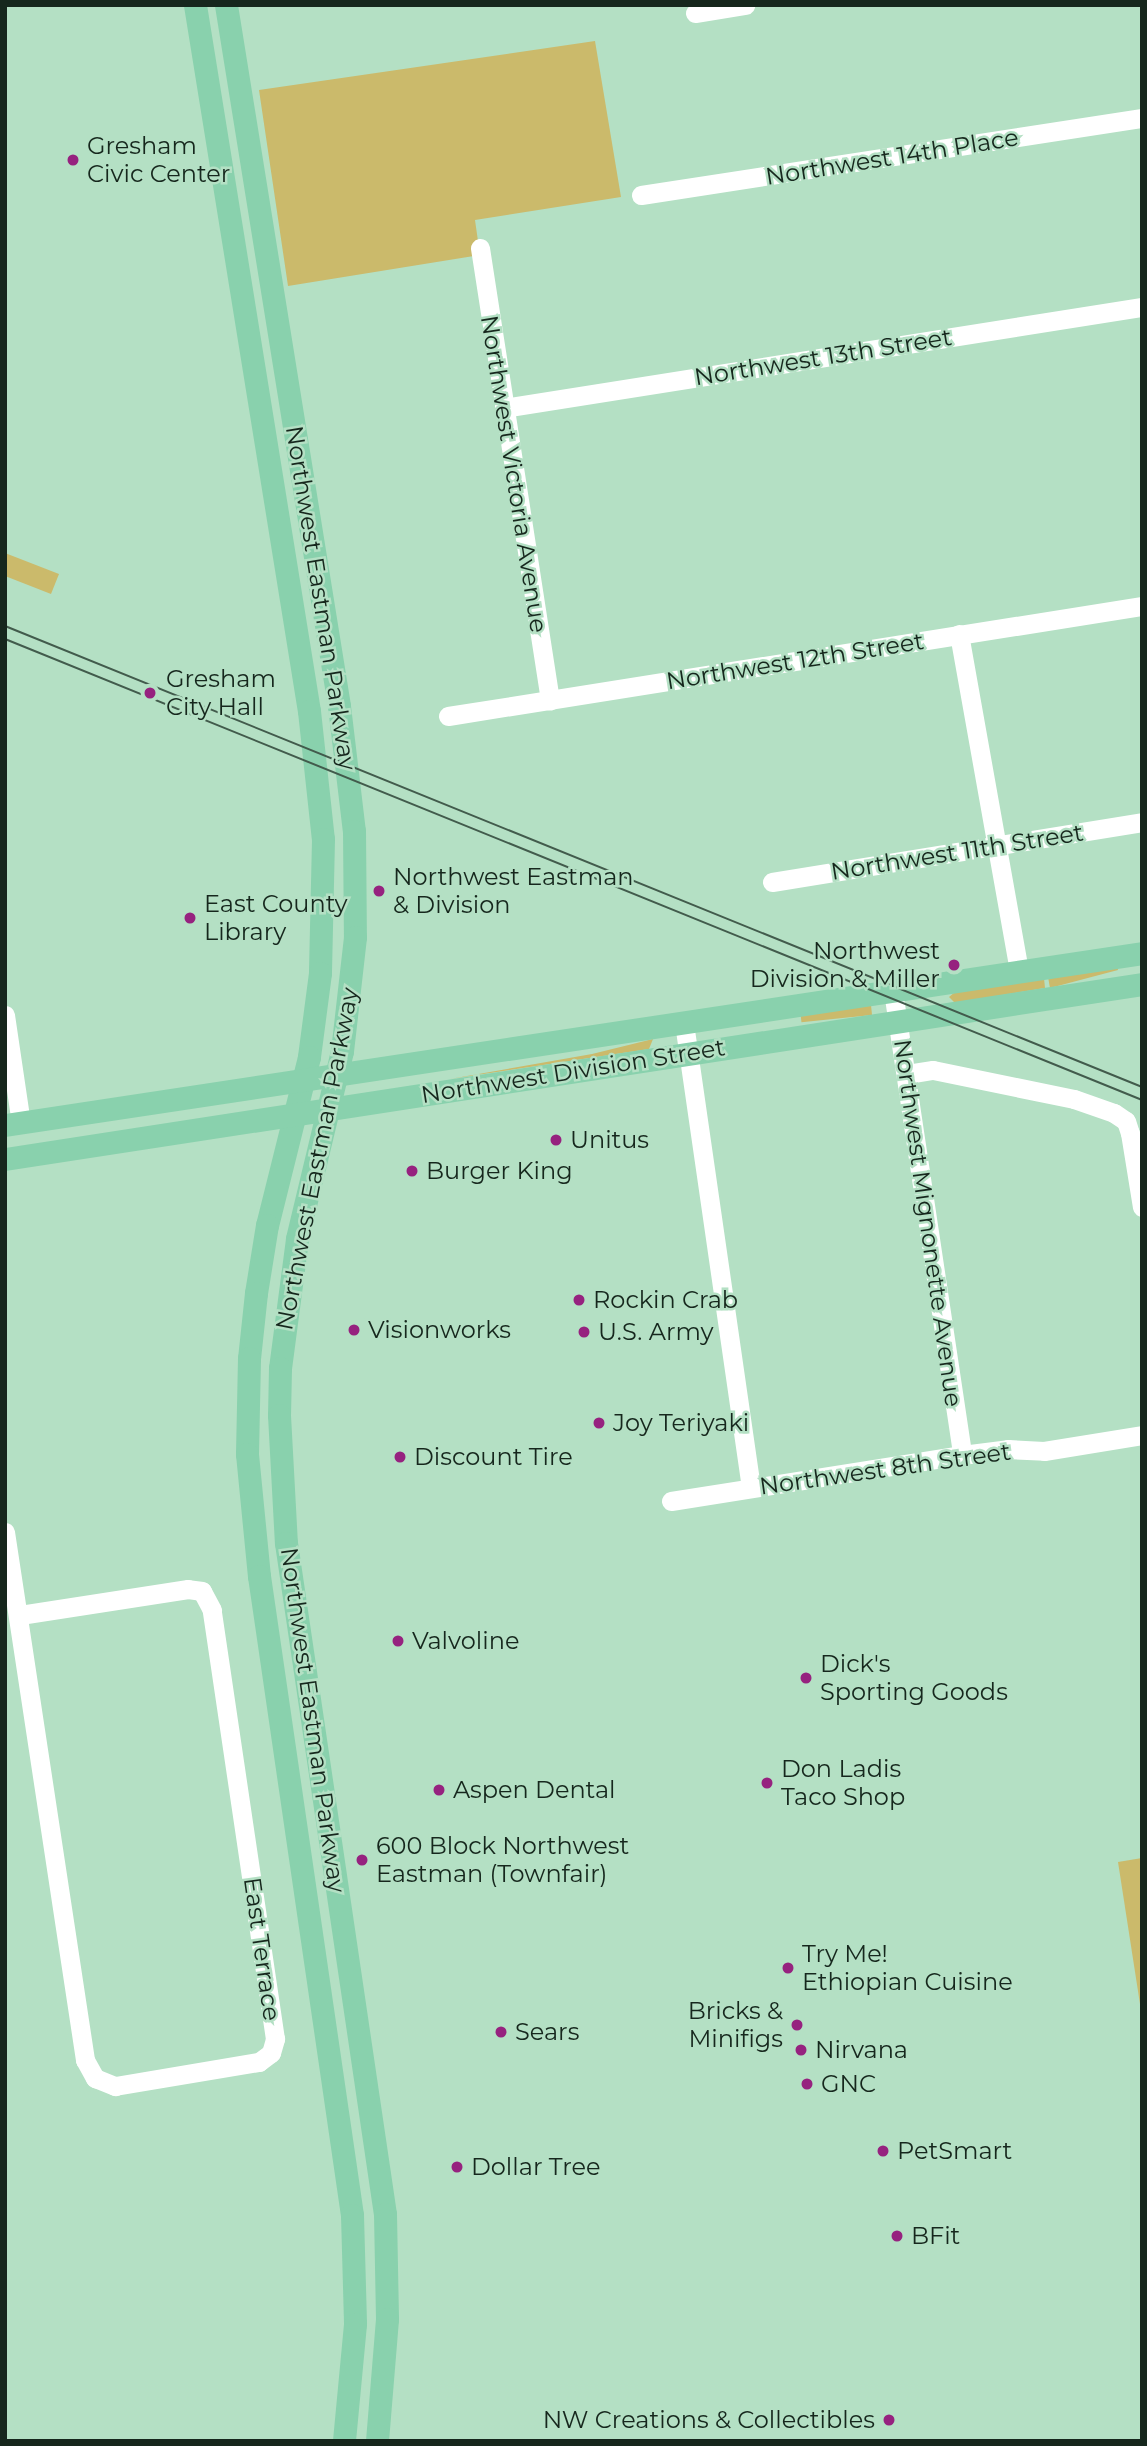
<!DOCTYPE html>
<style>
body{margin:0}
#map{position:relative;width:1147px;height:2446px;overflow:hidden;background:#b4e0c4;font-family:Montserrat,sans-serif}
div>[style]{position:absolute}
[style*='--x']{left:calc(var(--x)*1px);top:calc(var(--y)*1px);width:calc(var(--w)*1px);rotate:calc(var(--a)*1deg)}
.green>*{inset:0;background:#cbba6b;transform-origin:0 0}
.minor>*{height:19px;margin:-9.5px;padding:0 9.5px;transform-origin:9.5px;border-radius:9.5px;background:#fff}
.major>*{height:23px;margin:-11.5px;padding:0 11.5px;transform-origin:11.5px;border-radius:11.5px;background:#89d1ad}
.tram>*{height:2px;margin:-1px;padding:0 1px;transform-origin:1px;border-radius:1px;background:#425b4c}
.dots>*{width:19px;height:19px;translate:-50% -50%;box-sizing:border-box;border:4px solid #b4e0c4;border-radius:50%}
span{translate:-50% -50%;white-space:nowrap;text-align:center;line-height:1.15;-webkit-text-stroke:5px #b4e0c4;paint-order:stroke}
.poi-label{font-size:24px;color:#16271d}
.left{translate:0 -50%;text-align:left}
.right{translate:-100% -50%;text-align:right}
.street-label{font-size:24px;color:#16271d}
.frame{position:absolute;inset:0;border:7px solid #16271d;pointer-events:none}
</style>
<div id="map">
<div class="green">
<i style="clip-path:polygon(595px 41px,621px 197px,475px 220px,480px 255px,288px 286px,259px 90px)"></i>
<i style="clip-path:polygon(5px 553px,59px 574px,51px 594px,5px 576px)"></i>
<i style="clip-path:polygon(1117px 966px,1118px 970px,1050px 988px,1048px 977px)"></i>
<i style="clip-path:polygon(1044px 978px,1045px 988px,955px 1003px,949px 997px,955px 992px)"></i>
<i style="left:871px;top:1005px;width:10px;height:71px;rotate:84deg"></i>
<i style="clip-path:polygon(653px 1039px,649px 1049px,450px 1079px,592px 1054px)"></i>
<i style="clip-path:polygon(1142px 1858px,1142px 2017px,1118px 1862px)"></i>
</div>
<div class="minor">
<i style="--x:695;--y:13;--w:51;--a:-9.1"></i>
<i style="--x:641;--y:195;--w:507;--a:-8.74"></i>
<i style="--x:480;--y:248;--w:458;--a:81.2"></i>
<i style="--x:504;--y:408;--w:646;--a:-9"></i>
<i style="--x:959;--y:634;--w:343;--a:79.9"></i>
<i style="--x:448;--y:716;--w:703;--a:-9.01"></i>
<i style="--x:772;--y:882;--w:375;--a:-9.2"></i>
<i style="--x:893;--y:991;--w:469;--a:81.5"></i>
<i style="--x:5;--y:1015;--w:109;--a:81.6"></i>
<i style="--x:684;--y:1023;--w:469;--a:81.8"></i>
<i style="--x:907;--y:1074;--w:26;--a:-9"></i>
<i style="--x:933;--y:1070;--w:144;--a:11.6"></i>
<i style="--x:1074;--y:1099;--w:42;--a:19.3"></i>
<i style="--x:1114;--y:1113;--w:14;--a:34"></i>
<i style="--x:1126;--y:1121;--w:13;--a:72"></i>
<i style="--x:1130;--y:1133;--w:75;--a:80.8"></i>
<i style="--x:671;--y:1501;--w:295;--a:-9"></i>
<i style="--x:962;--y:1455;--w:46;--a:-7.4"></i>
<i style="--x:1008;--y:1449;--w:36;--a:3"></i>
<i style="--x:1044;--y:1451;--w:99;--a:-9.3"></i>
<i style="--x:5;--y:1532;--w:534;--a:81.38"></i>
<i style="--x:85;--y:2060;--w:21;--a:61"></i>
<i style="--x:95;--y:2078;--w:22;--a:22"></i>
<i style="--x:115;--y:2086;--w:146;--a:-9.5"></i>
<i style="--x:259;--y:2062;--w:15;--a:-37"></i>
<i style="--x:271;--y:2053;--w:15;--a:-74"></i>
<i style="--x:275;--y:2039;--w:434;--a:-98.4"></i>
<i style="--x:212;--y:1610;--w:21;--a:-118"></i>
<i style="--x:202;--y:1591;--w:14;--a:-172"></i>
<i style="--x:188;--y:1589;--w:170;--a:171.2"></i>
</div>
<div class="major">
<i style="--x:195;--y:5;--w:715;--a:80.83"></i>
<i style="--x:309;--y:711;--w:129;--a:83.8"></i>
<i style="--x:323;--y:839;--w:134;--a:91.3"></i>
<i style="--x:320;--y:973;--w:85;--a:97.5"></i>
<i style="--x:309;--y:1057;--w:173;--a:104"></i>
<i style="--x:267;--y:1225;--w:69;--a:99.2"></i>
<i style="--x:256;--y:1293;--w:65;--a:96.1"></i>
<i style="--x:249;--y:1358;--w:96;--a:91.2"></i>
<i style="--x:247;--y:1454;--w:123;--a:84.4"></i>
<i style="--x:259;--y:1576;--w:646;--a:81.72"></i>
<i style="--x:352;--y:2215;--w:109;--a:88.4"></i>
<i style="--x:355;--y:2324;--w:118;--a:95.4"></i>
<i style="--x:226;--y:5;--w:710;--a:80.84"></i>
<i style="--x:339;--y:706;--w:126;--a:83.2"></i>
<i style="--x:354;--y:831;--w:106;--a:89.5"></i>
<i style="--x:355;--y:937;--w:115;--a:96.5"></i>
<i style="--x:342;--y:1051;--w:193;--a:103.5"></i>
<i style="--x:297;--y:1239;--w:130;--a:97.5"></i>
<i style="--x:280;--y:1368;--w:47;--a:91.2"></i>
<i style="--x:279;--y:1415;--w:128;--a:86.9"></i>
<i style="--x:286;--y:1543;--w:678;--a:81.61"></i>
<i style="--x:385;--y:2214;--w:105;--a:88.9"></i>
<i style="--x:387;--y:2319;--w:122;--a:94.7"></i>
<i style="--x:5;--y:1125;--w:1150;--a:-8.6"></i>
<i style="--x:5;--y:1159;--w:1150;--a:-8.75"></i>
</div>
<div class="tram">
<i style="--x:5;--y:626;--w:1227;--a:22.07"></i>
<i style="--x:5;--y:639;--w:1227;--a:22.07"></i>
</div>
<div class="dots">
<i style="left:73px;top:160px;background:#96227f"></i>
<i style="left:150px;top:693px;background:#96227f"></i>
<i style="left:379px;top:891px;background:#96227f"></i>
<i style="left:190px;top:918px;background:#96227f"></i>
<i style="left:954px;top:965px;background:#96227f"></i>
<i style="left:556px;top:1140px;background:#96227f"></i>
<i style="left:412px;top:1171px;background:#96227f"></i>
<i style="left:579px;top:1300px;background:#96227f"></i>
<i style="left:354px;top:1330px;background:#96227f"></i>
<i style="left:584px;top:1332px;background:#96227f"></i>
<i style="left:599px;top:1423px;background:#96227f"></i>
<i style="left:400px;top:1457px;background:#96227f"></i>
<i style="left:398px;top:1641px;background:#96227f"></i>
<i style="left:806px;top:1678px;background:#96227f"></i>
<i style="left:767px;top:1783px;background:#96227f"></i>
<i style="left:439px;top:1790px;background:#96227f"></i>
<i style="left:362px;top:1860px;background:#96227f"></i>
<i style="left:788px;top:1968px;background:#96227f"></i>
<i style="left:797px;top:2025px;background:#96227f"></i>
<i style="left:501px;top:2032px;background:#96227f"></i>
<i style="left:801px;top:2050px;background:#96227f"></i>
<i style="left:807px;top:2084px;background:#96227f"></i>
<i style="left:883px;top:2151px;background:#96227f"></i>
<i style="left:457px;top:2167px;background:#96227f"></i>
<i style="left:897px;top:2236px;background:#96227f"></i>
<i style="left:889px;top:2420px;background:#96227f"></i>
</div>
<div class="poi-label">
<span class="left" style="left:87px;top:160px">Gresham<br>Civic Center</span>
<span class="left" style="left:166px;top:693px">Gresham<br>City Hall</span>
<span class="left" style="left:393px;top:891px">Northwest Eastman<br>&amp; Division</span>
<span class="left" style="left:204px;top:918px">East County<br>Library</span>
<span class="right" style="left:940px;top:965px">Northwest<br>Division &amp; Miller</span>
<span class="left" style="left:570px;top:1140px">Unitus</span>
<span class="left" style="left:426px;top:1171px">Burger King</span>
<span class="left" style="left:593px;top:1300px">Rockin Crab</span>
<span class="left" style="left:368px;top:1330px">Visionworks</span>
<span class="left" style="left:598px;top:1332px">U.S. Army</span>
<span class="left" style="left:613px;top:1423px">Joy Teriyaki</span>
<span class="left" style="left:414px;top:1457px">Discount Tire</span>
<span class="left" style="left:412px;top:1641px">Valvoline</span>
<span class="left" style="left:820px;top:1678px">Dick's<br>Sporting Goods</span>
<span class="left" style="left:781px;top:1783px">Don Ladis<br>Taco Shop</span>
<span class="left" style="left:453px;top:1790px">Aspen Dental</span>
<span class="left" style="left:376px;top:1860px">600 Block Northwest<br>Eastman (Townfair)</span>
<span class="left" style="left:802px;top:1968px">Try Me!<br>Ethiopian Cuisine</span>
<span class="right" style="left:783px;top:2025px">Bricks &amp;<br>Minifigs</span>
<span class="left" style="left:515px;top:2032px">Sears</span>
<span class="left" style="left:815px;top:2050px">Nirvana</span>
<span class="left" style="left:821px;top:2084px">GNC</span>
<span class="left" style="left:897px;top:2151px">PetSmart</span>
<span class="left" style="left:471px;top:2167px">Dollar Tree</span>
<span class="left" style="left:911px;top:2236px">BFit</span>
<span class="right" style="left:875px;top:2420px">NW Creations &amp; Collectibles</span>
</div>
<div class="street-label">
<span style="left:892px;top:157px;rotate:-9deg">Northwest 14th Place</span>
<span style="left:823px;top:357px;rotate:-9deg">Northwest 13th Street</span>
<span style="left:514px;top:474px;rotate:81deg">Northwest Victoria Avenue</span>
<span style="left:321px;top:598px;rotate:81deg">Northwest Eastman Parkway</span>
<span style="left:795px;top:661px;rotate:-9deg">Northwest 12th Street</span>
<span style="left:957px;top:852px;rotate:-9deg">Northwest 11th Street</span>
<span style="left:573px;top:1071px;rotate:-9deg">Northwest Division Street</span>
<span style="left:317px;top:1159px;rotate:-79deg">Northwest Eastman Parkway</span>
<span style="left:928px;top:1223px;rotate:82deg">Northwest Mignonette Avenue</span>
<span style="left:885px;top:1469px;rotate:-8deg">Northwest 8th Street</span>
<span style="left:313px;top:1720px;rotate:82deg">Northwest Eastman Parkway</span>
<span style="left:262px;top:1949px;rotate:82deg">East Terrace</span>
</div>
<div class="frame"></div>
</div>
